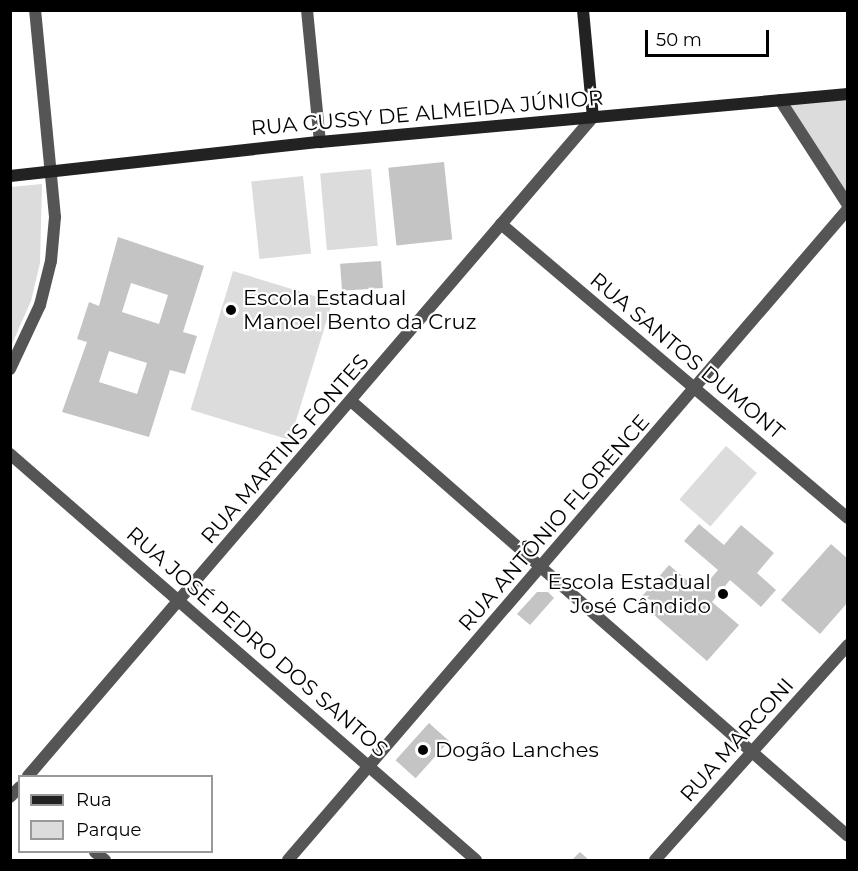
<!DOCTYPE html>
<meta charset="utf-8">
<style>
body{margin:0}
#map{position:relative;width:858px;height:871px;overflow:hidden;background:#fff;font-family:Montserrat,sans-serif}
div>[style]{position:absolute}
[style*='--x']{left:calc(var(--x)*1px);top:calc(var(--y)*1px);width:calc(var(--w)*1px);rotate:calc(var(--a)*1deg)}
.green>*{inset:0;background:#dcdcdc;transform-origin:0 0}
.building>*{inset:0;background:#c4c4c4;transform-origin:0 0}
.street>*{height:12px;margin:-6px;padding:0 6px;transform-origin:6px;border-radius:6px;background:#555}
.secondary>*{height:12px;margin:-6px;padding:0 6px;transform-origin:6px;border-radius:6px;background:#222}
.dots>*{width:16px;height:16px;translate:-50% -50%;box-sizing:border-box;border:3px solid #fff;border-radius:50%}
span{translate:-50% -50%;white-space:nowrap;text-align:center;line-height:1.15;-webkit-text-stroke:4.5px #fff;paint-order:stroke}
.street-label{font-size:21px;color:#000}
.poi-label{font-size:21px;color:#000}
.left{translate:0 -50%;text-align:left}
.right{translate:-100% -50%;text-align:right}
.frame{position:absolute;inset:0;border:12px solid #000;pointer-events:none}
.legend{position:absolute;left:18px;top:775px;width:195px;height:78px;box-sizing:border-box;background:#fff;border:2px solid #999;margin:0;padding:8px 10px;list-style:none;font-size:18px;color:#000}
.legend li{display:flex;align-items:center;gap:12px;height:30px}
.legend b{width:30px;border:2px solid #999}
.scale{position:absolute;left:645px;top:30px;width:124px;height:27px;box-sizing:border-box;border:3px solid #000;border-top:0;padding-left:8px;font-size:18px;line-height:21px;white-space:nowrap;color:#000;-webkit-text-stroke:4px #fff;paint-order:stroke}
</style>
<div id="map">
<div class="green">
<i style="clip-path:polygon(847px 96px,847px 203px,785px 102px)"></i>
<i style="left:371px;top:169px;width:77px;height:51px;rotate:85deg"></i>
<i style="left:303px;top:176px;width:78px;height:52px;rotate:84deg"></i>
<i style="clip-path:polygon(42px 184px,40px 263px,31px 301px,11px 346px,11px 187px)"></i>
<i style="left:233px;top:271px;width:104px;height:145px;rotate:17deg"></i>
<i style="left:726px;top:446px;width:41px;height:71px;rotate:41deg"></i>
</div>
<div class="building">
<i style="left:444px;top:162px;width:78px;height:56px;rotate:84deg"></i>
<i style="clip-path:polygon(evenodd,118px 237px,204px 266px,183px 332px,197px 336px,185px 374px,170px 370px,149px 437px,62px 412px,87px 342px,77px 339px,89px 302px,99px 306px,118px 237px,131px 283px,168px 295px,159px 324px,122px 312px,131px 283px,118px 237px,109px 351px,147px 363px,137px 394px,99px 382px,109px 351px)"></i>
<i style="left:381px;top:261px;width:27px;height:41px;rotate:86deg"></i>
<i style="clip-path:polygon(699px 524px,724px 545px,741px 525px,774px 553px,757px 573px,776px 590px,761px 607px,730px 580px,712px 602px,739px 625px,707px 661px,638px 601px,669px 565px,700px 591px,718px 570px,684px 541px)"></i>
<i style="clip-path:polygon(831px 544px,848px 559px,848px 602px,820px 634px,781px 600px)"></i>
<i style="clip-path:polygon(537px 592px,548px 592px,554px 598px,530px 625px,517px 614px)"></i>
<i style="left:429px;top:723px;width:27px;height:50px;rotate:42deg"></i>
<i style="clip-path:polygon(580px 852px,589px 860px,572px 860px)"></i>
</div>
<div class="street">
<i style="--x:307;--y:10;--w:133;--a:84.4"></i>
<i style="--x:780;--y:100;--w:125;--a:57.1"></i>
<i style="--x:501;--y:224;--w:455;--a:40.3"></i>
<i style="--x:10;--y:369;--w:71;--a:-64.9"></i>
<i style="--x:40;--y:305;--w:45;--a:-76"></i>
<i style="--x:51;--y:261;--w:44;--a:-84.8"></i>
<i style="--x:55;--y:217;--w:208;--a:-95.5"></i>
<i style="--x:351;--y:401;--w:660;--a:41.19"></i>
<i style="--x:10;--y:454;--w:618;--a:41.06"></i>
<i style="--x:28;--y:776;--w:868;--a:-49.39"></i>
<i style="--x:10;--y:797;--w:14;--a:-45"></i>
<i style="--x:95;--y:852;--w:13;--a:39"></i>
<i style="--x:288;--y:860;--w:859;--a:-49.3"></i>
<i style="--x:655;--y:860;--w:289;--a:-48.1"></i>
</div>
<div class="secondary">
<i style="--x:583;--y:10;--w:107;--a:84.7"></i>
<i style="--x:10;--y:176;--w:312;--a:-6.3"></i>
<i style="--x:320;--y:142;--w:530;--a:-5.19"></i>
</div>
<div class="dots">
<i style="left:231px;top:310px;background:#000"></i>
<i style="left:723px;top:594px;background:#000"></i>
<i style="left:423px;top:750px;background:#000"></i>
</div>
<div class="street-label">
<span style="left:427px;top:113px;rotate:-5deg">RUA CUSSY DE ALMEIDA JÚNIOR</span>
<span style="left:687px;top:356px;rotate:40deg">RUA SANTOS DUMONT</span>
<span style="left:285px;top:449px;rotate:-49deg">RUA MARTINS FONTES</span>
<span style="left:554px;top:523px;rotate:-49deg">RUA ANTÔNIO FLORENCE</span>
<span style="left:257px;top:642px;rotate:41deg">RUA JOSÉ PEDRO DOS SANTOS</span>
<span style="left:737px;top:740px;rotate:-48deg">RUA MARCONI</span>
</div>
<div class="poi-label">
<span class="left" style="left:243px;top:310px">Escola Estadual<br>Manoel Bento da Cruz</span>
<span class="right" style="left:711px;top:594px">Escola Estadual<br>José Cândido</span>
<span class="left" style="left:435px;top:750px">Dogão Lanches</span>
</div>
<div class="frame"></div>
<ul class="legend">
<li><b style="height:8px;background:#222"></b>Rua</li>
<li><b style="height:16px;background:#dcdcdc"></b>Parque</li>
</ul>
<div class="scale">50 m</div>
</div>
